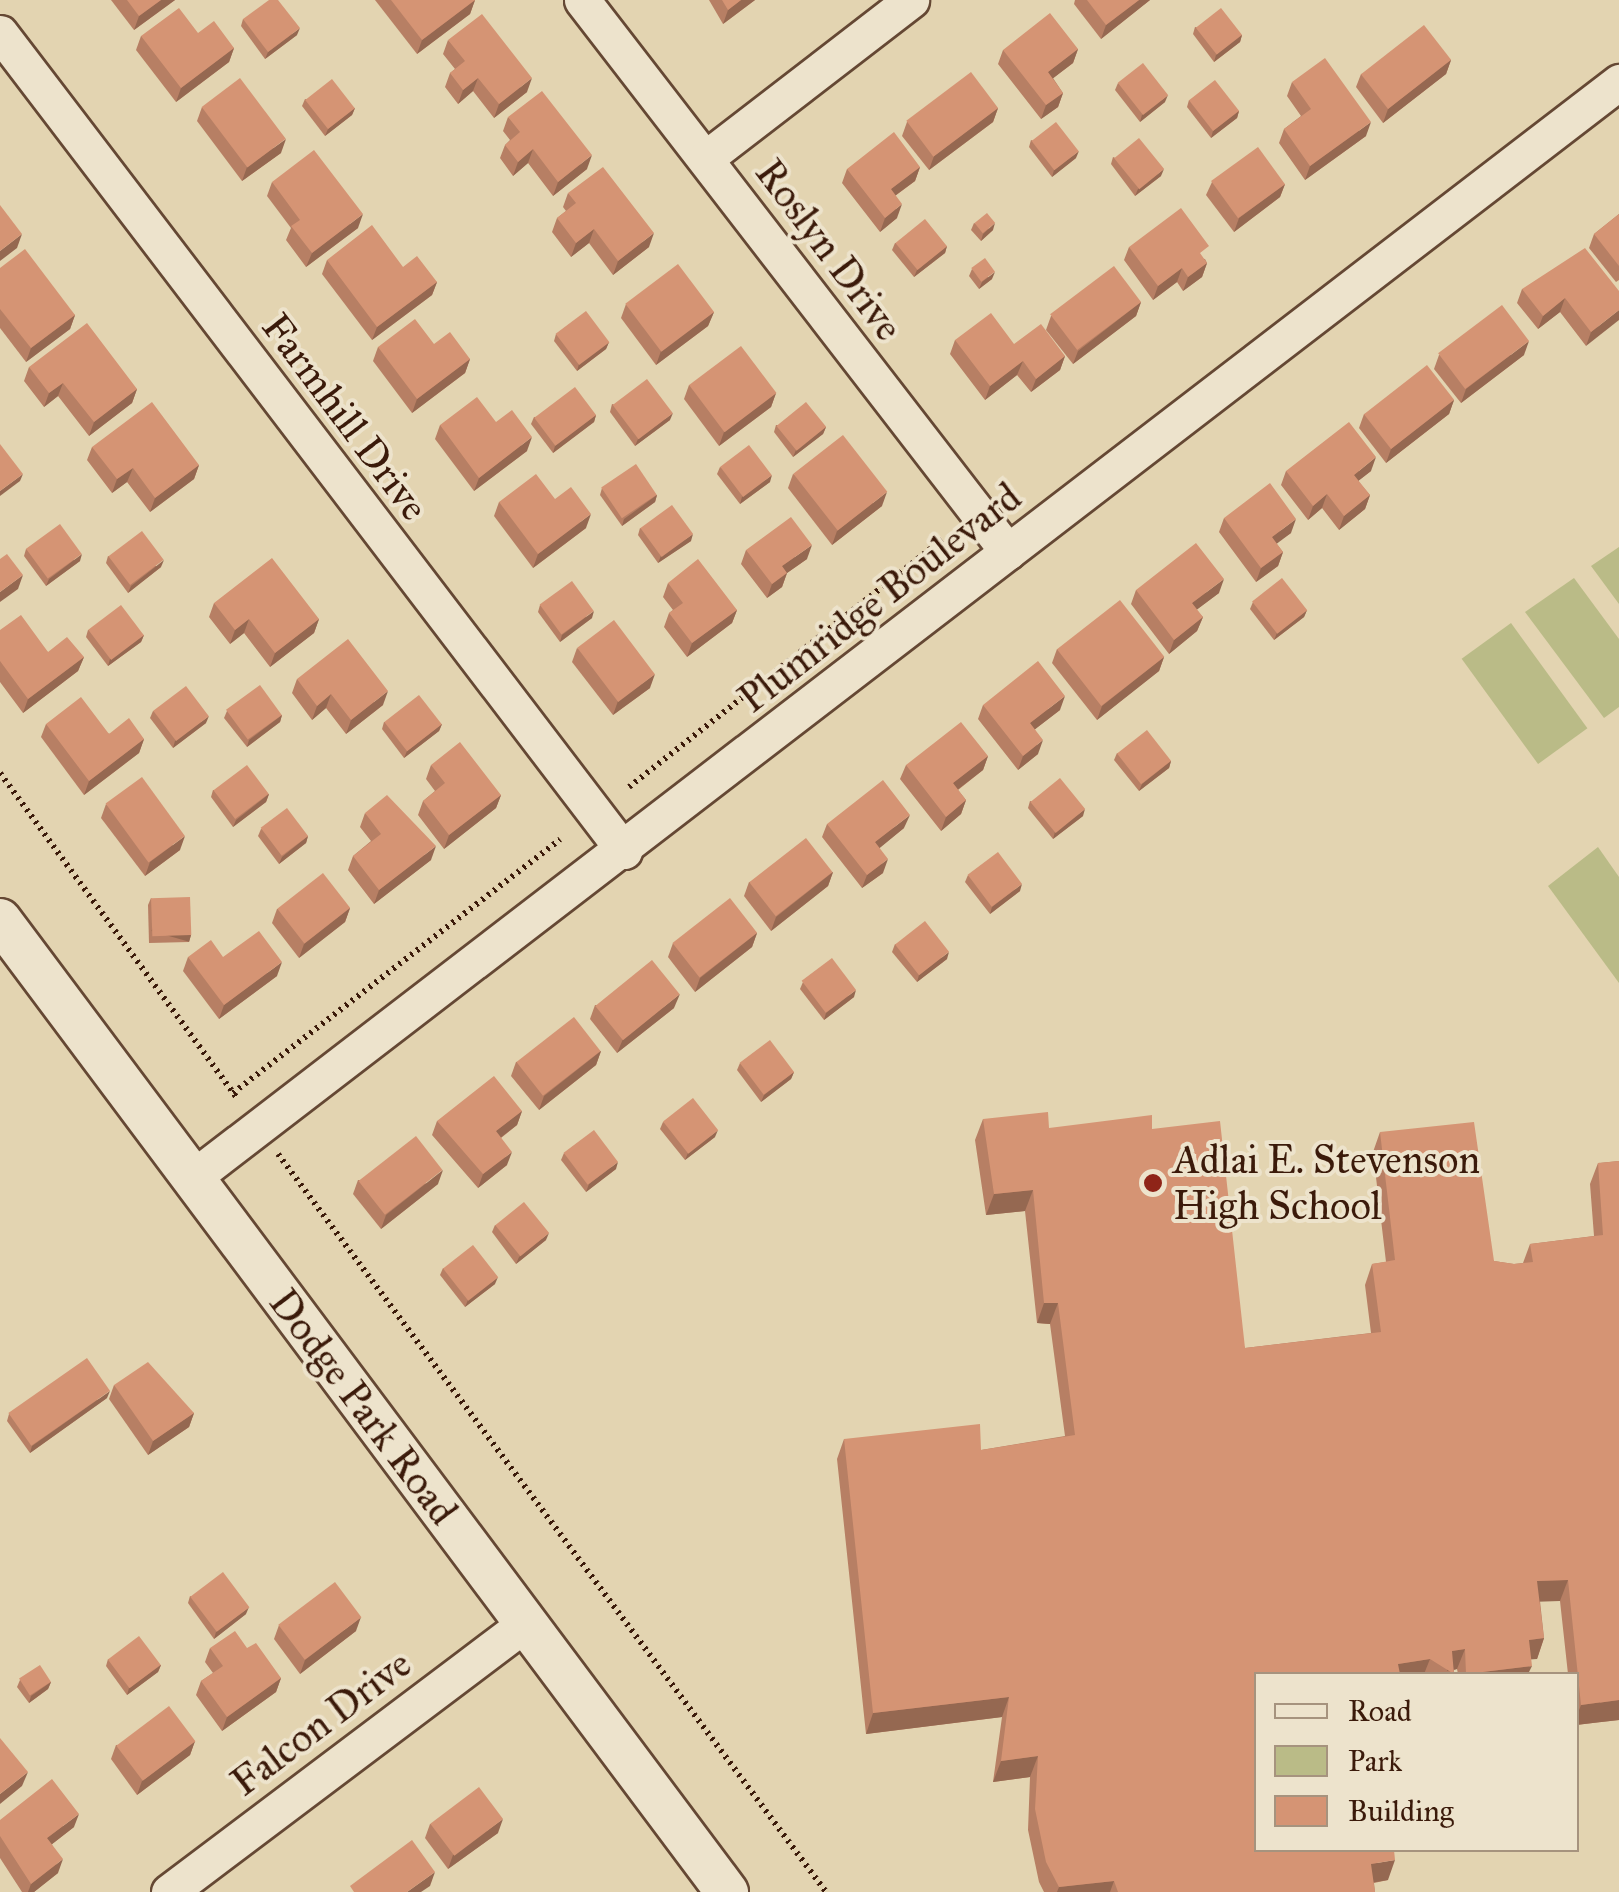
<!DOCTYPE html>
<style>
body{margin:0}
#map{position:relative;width:1619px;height:1892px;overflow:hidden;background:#e3d4b1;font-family:"IM FELL Great Primer",serif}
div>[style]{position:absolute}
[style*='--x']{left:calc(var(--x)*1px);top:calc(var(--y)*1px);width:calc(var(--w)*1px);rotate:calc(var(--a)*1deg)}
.green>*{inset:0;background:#babb87;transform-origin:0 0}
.path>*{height:6px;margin-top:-3px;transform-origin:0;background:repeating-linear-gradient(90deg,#3b1a0a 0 2.5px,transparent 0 7.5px)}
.roads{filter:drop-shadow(2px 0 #654834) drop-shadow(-2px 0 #654834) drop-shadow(0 2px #654834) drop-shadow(0 -2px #654834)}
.minor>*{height:35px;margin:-17.5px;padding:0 17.5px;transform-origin:17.5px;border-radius:17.5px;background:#ede3cc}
.tertiary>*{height:42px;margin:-21px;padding:0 21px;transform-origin:21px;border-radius:21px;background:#ede3cc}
.wall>*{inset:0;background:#b77f64}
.shaded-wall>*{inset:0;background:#956851;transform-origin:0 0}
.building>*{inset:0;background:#d59474;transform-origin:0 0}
.dots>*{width:28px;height:28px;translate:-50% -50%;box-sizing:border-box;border:5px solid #ede3cc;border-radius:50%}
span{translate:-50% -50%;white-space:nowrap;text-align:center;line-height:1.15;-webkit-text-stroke:8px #ede3cc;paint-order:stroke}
.street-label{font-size:40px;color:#3b1a0a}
.poi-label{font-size:40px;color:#3b1a0a}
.left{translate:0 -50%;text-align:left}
.legend{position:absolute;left:1254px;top:1672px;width:325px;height:180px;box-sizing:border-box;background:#ede3cc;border:2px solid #a6937e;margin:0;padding:12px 18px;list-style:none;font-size:30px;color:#3b1a0a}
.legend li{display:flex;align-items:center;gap:20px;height:50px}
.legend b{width:50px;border:2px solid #a6937e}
</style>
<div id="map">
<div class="green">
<i style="clip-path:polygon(1619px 547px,1619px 604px,1591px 566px)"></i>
<i style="clip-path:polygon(1574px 578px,1619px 639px,1619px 707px,1604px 718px,1525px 612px)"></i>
<i style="left:1511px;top:623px;width:130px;height:61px;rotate:54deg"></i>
<i style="clip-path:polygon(1598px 847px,1619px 877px,1619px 983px,1548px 886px)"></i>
</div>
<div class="path">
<i style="--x:0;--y:773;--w:404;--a:53.9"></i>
<i style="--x:629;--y:787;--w:399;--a:-38.3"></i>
<i style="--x:233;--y:1093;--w:414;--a:-37.8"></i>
<i style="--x:278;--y:1154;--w:919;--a:53.4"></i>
</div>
<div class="roads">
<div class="minor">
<i style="--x:582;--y:0;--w:697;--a:52.34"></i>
<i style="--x:0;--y:33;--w:1029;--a:52.66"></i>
<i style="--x:706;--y:158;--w:259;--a:-37.6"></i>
<i style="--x:191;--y:1179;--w:1801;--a:-37.53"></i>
<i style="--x:169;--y:1892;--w:447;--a:-37"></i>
</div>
<div class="tertiary">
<i style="--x:0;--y:920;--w:1214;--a:53.21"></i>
</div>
</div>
<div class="wall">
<i style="clip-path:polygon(111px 0,175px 0,134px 30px)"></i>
<i style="clip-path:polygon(375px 0,475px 0,470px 14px,417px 54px)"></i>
<i style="clip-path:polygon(709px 0,755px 0,723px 24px)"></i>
<i style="clip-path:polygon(1075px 0,1150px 0,1101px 39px,1074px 4px)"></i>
<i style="clip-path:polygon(243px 19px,297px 35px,265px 59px,241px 26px)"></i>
<i style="clip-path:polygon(1195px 27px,1242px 35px,1240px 42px,1214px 62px,1193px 34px)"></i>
<i style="clip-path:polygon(198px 33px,234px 48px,229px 62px,176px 102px,136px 50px,141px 36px)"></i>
<i style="clip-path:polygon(448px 40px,527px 92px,494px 118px,473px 91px,458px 104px,445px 87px,450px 73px,455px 69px,443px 54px)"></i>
<i style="clip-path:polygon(1078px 49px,1073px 63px,1053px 78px,1063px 93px,1058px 107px,1041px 119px,998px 64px,1003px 50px)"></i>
<i style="clip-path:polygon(1451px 60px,1446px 74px,1383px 123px,1356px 87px,1361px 74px)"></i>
<i style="clip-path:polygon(1292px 82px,1366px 136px,1305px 180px,1279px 143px,1284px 129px,1301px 116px,1287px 96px)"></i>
<i style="clip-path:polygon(1118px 83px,1165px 102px,1140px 122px,1115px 90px)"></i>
<i style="clip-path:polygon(305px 99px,355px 108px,352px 115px,325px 136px,302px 106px)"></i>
<i style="clip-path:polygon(1189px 100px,1239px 111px,1237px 118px,1211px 138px,1187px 107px)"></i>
<i style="clip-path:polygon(202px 107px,281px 153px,242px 181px,197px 121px)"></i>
<i style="clip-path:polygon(998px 108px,993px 122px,929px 170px,902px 136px,907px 122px)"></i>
<i style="clip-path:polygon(508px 117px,587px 169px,553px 196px,528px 163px,513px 176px,500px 158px,505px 145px,510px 140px,503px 131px)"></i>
<i style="clip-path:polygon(1031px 140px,1076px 158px,1052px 177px,1029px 147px)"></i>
<i style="clip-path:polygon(1113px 157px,1161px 176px,1135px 196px,1111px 164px)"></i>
<i style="clip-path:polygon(920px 167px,915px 181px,895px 196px,897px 218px,880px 232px,842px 183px,847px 169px)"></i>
<i style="clip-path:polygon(272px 182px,358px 228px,306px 267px,286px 240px,291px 228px,267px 196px)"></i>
<i style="clip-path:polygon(1212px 182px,1285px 184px,1280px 197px,1234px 232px,1206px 195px)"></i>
<i style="clip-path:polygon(568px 193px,649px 247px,613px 275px,589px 243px,571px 257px,552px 232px,557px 218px,566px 211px,563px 207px)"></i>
<i style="clip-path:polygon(1619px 214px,1619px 280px,1616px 282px,1589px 248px,1594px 234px)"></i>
<i style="clip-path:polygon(974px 223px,993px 230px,981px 241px,971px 230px)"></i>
<i style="clip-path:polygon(895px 243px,947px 246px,945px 253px,914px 277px,892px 250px)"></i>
<i style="clip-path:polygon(1129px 247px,1205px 259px,1207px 263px,1202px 277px,1183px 291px,1177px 282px,1153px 300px,1124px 260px)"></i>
<i style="clip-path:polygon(327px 260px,403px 267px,437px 282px,432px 295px,372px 340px,322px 274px)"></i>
<i style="clip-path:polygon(0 268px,75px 315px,70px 329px,26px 362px,0 328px)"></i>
<i style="clip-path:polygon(972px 269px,992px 279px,979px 289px,969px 276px)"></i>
<i style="clip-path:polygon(1522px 289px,1619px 291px,1586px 346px,1560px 312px,1538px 329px,1517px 303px)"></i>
<i style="clip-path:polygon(1141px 302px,1136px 316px,1073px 364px,1046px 330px,1051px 316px)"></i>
<i style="clip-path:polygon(626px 304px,714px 312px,708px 326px,656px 365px,621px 318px)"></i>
<i style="clip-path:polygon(556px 334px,609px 342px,606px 349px,577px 371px,554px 341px)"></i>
<i style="clip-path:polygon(955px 340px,1014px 344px,1065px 356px,1060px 370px,1031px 392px,1017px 375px,985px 400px,950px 354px)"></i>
<i style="clip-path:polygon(434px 344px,470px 359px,465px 373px,412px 413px,373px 361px,378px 347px)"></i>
<i style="clip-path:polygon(1439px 355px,1524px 355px,1461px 403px,1434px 369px)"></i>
<i style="clip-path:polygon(29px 367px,137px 389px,132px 403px,89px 436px,58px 396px,44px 407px,24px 381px)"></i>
<i style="clip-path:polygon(689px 385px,776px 393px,771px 407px,719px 446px,684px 399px)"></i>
<i style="clip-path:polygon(1454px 400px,1449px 414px,1386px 463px,1359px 428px,1364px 414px)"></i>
<i style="clip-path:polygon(612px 404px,670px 420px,635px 446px,610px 412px)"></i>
<i style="clip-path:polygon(596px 415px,594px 422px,553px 453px,531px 424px,534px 417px)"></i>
<i style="clip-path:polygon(496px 422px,527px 451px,474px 491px,435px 439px,440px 425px)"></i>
<i style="clip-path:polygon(776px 425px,826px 427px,823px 434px,793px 457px,774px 432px)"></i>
<i style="clip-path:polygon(92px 447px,199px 465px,194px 479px,150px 512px,127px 482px,112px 493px,87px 460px)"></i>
<i style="clip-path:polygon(720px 467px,770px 482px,740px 504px,717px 474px)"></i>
<i style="clip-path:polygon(1286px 471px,1371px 471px,1358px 481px,1370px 495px,1365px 509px,1339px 530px,1322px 508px,1308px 520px,1281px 485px)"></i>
<i style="clip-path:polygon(793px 474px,882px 506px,832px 545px,788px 488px)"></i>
<i style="clip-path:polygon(602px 488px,657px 495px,655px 502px,622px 526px,600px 495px)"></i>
<i style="clip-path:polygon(555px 499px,586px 528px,533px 568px,494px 516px,499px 502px)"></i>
<i style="clip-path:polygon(1224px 518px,1291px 533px,1276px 543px,1283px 552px,1278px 566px,1256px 582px,1219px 532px)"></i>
<i style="clip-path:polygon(640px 528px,691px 541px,658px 563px,638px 535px)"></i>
<i style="clip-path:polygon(26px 549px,80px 561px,46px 586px,24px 556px)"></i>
<i style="clip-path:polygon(746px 550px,807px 559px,787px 573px,782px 587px,767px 598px,741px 564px)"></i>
<i style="clip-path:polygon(108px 556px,161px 567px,128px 593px,106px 563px)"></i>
<i style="clip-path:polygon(668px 583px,737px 610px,732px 623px,687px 657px,664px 627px,669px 613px,673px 610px,663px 597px)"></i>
<i style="clip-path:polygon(1136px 590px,1219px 593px,1196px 610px,1203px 617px,1197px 631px,1169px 654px,1131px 604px)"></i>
<i style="clip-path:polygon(1253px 602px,1307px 610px,1304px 617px,1274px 640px,1250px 609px)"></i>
<i style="clip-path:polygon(214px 603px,319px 619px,314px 633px,270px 667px,244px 633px,230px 644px,209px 617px)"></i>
<i style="clip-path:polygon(540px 605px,592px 618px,560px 642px,538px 612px)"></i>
<i style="clip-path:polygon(0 630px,48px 652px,84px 657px,78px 671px,23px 713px,0 682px)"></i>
<i style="clip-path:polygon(88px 630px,144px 635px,141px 642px,108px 666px,86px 637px)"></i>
<i style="clip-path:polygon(577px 648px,650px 688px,613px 715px,572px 662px)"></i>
<i style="clip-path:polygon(1057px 649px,1164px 657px,1159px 671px,1097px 720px,1052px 663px)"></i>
<i style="clip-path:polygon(297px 679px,383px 705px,346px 734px,326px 708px,312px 720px,292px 693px)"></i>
<i style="clip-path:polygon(983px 705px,1060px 710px,1035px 729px,1038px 754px,1018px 770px,978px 719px)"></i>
<i style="clip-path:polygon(153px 711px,206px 723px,173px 748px,150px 718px)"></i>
<i style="clip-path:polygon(227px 711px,282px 715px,280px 722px,247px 747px,224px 718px)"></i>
<i style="clip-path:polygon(384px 722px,442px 724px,439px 731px,404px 758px,382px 729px)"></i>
<i style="clip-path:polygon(46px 724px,144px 739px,139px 753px,84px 795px,41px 737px)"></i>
<i style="clip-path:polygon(1117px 753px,1171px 761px,1169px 768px,1139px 791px,1114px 760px)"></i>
<i style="clip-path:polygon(988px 756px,983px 770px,958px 790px,966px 800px,961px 814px,941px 831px,900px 779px,906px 765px)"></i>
<i style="clip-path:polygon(431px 765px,501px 795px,496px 808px,444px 849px,418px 815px,423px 801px,435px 791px,426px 779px)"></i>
<i style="clip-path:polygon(213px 790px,269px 794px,266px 802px,233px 827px,211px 797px)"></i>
<i style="clip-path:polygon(1030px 801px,1083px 816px,1053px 839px,1028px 808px)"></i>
<i style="clip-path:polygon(106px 804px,180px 850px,145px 876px,101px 818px)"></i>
<i style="clip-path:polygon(365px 813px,431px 860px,374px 904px,348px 870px,353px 856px,371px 841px,360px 827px)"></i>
<i style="clip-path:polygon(827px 824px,904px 828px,879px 848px,883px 873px,862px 888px,822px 837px)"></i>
<i style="clip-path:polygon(261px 829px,308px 836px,306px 843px,279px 864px,258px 836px)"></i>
<i style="clip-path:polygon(833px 872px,828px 886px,771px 931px,744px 896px,749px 882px)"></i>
<i style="clip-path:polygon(968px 875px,1020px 891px,990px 914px,965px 882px)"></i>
<i style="clip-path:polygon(151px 898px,191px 935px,189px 942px,149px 943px,148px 905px)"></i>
<i style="clip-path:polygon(350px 908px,345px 922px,299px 958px,272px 923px,277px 909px)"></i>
<i style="clip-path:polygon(757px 933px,752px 947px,695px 992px,668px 957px,673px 943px)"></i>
<i style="clip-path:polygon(895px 944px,947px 959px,917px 982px,892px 952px)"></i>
<i style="clip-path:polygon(188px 957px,223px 957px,277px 976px,219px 1019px,183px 971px)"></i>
<i style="clip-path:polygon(803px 982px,854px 997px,824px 1020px,800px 989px)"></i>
<i style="clip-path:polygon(595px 1005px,674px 1008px,617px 1053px,590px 1019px)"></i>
<i style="clip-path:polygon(601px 1051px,596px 1065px,539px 1110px,511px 1076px,516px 1062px)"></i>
<i style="clip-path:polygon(740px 1063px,794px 1072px,791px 1079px,761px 1102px,737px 1070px)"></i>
<i style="clip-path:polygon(522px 1111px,517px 1125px,501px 1138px,507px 1165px,478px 1188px,432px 1135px,437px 1121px)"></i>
<i style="clip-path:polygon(983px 1119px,1049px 1128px,1152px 1129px,1245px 1348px,1371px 1333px,1365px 1285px,1372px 1264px,1386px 1262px,1373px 1152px,1380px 1132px,1494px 1261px,1514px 1264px,1523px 1263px,1530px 1244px,1594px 1236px,1590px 1184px,1598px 1163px,1619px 1161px,1619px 1720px,1576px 1725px,1576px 1674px,1568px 1674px,1560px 1601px,1540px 1601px,1544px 1638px,1537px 1659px,1531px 1659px,1528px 1674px,1458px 1674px,1457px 1669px,1454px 1670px,1454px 1674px,1256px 1674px,1388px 1880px,1374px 1883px,1375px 1892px,1044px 1892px,1039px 1882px,1028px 1830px,1030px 1777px,993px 1782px,1002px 1717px,866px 1734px,837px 1459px,844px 1439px,981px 1450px,1065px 1436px,1050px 1324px,1037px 1323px,1025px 1211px,986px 1215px,975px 1140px)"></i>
<i style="clip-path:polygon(663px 1122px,715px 1137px,685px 1160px,660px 1129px)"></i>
<i style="clip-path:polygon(564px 1153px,616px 1169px,586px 1192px,561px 1160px)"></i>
<i style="clip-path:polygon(358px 1180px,438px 1184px,381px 1229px,353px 1194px)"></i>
<i style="clip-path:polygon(495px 1225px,546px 1240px,516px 1264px,492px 1232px)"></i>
<i style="clip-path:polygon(443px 1268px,495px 1284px,465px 1307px,440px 1275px)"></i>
<i style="clip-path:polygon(114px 1385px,194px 1413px,189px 1427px,148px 1455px,109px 1399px)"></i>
<i style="clip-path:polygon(107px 1398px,30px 1453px,7px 1421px,9px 1414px)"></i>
<i style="clip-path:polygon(190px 1596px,246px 1614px,214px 1639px,188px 1603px)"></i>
<i style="clip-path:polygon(279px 1625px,356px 1631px,300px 1674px,274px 1639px)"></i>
<i style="clip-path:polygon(210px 1648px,281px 1678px,276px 1692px,222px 1731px,196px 1695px,201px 1681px,213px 1673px,205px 1662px)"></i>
<i style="clip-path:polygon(108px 1659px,161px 1665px,158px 1672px,127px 1695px,106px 1666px)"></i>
<i style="clip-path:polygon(20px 1680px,51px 1682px,48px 1689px,29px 1703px,17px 1687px)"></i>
<i style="clip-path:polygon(195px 1741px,190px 1755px,137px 1795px,111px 1759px,116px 1745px)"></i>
<i style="clip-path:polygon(0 1820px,74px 1827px,52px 1844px,58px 1873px,34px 1892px,22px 1892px,0 1858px)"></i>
<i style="clip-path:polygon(430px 1824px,498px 1833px,448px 1869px,425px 1838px)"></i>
</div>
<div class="shaded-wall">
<i style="clip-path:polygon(161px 0,175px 0,134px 30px,139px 16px)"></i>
<i style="clip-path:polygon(475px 0,470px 14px,417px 54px,422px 40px)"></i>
<i style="clip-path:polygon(741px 0,755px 0,723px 24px,728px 10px)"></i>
<i style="clip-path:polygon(1139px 0,1150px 0,1101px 39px,1106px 25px)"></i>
<i style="clip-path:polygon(300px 28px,297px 35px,265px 59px,268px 52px)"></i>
<i style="clip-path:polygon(1242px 35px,1240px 42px,1214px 62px,1216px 55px)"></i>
<i style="clip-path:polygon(234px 48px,229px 62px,176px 102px,181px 88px)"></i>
<i style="clip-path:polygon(1078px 49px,1073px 63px,1043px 86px,1048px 72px)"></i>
<i style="clip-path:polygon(1451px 60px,1446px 74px,1383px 123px,1388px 109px)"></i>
<i style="clip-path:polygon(478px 78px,473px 91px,458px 104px,463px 90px)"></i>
<i style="clip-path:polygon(532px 78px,527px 92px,494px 118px,499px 104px)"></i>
<i style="clip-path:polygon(1063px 93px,1058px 107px,1041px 119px,1046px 105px)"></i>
<i style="clip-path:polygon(1168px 95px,1165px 102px,1140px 122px,1142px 115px)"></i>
<i style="clip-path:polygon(355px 108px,352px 115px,325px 136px,328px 129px)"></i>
<i style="clip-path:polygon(998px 108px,993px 122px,929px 170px,934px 156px)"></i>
<i style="clip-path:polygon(1239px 111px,1237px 118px,1211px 138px,1213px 131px)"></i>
<i style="clip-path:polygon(1371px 122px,1366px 136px,1305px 180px,1310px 166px)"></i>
<i style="clip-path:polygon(286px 139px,281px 153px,242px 181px,247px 167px)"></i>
<i style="clip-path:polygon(533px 149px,528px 163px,513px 176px,518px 162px)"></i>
<i style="clip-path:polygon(1079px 151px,1076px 158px,1052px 177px,1054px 170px)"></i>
<i style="clip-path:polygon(592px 155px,587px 169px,553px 196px,558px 182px)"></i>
<i style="clip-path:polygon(920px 167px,915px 181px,885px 203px,891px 189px)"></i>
<i style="clip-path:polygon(1164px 169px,1161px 176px,1135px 196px,1138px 189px)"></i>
<i style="clip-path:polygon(1285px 184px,1280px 197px,1234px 232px,1239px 218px)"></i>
<i style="clip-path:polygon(902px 204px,897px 218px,880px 232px,885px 218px)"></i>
<i style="clip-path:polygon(363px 214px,358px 228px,306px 267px,312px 253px)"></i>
<i style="clip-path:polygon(995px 223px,993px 230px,981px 241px,983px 234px)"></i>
<i style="clip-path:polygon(594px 229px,589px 243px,571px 257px,576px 243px)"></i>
<i style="clip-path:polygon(654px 233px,649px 247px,613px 275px,618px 261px)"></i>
<i style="clip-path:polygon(22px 234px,17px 248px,0 261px,0 251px)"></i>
<i style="clip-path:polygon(947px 246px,945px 253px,914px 277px,917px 270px)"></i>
<i style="clip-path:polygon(1207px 263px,1202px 277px,1183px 291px,1188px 277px)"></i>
<i style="clip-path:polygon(1182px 268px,1177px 282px,1153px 300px,1158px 286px)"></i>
<i style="clip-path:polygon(995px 272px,992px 279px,979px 289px,982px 282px)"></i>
<i style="clip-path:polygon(437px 282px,432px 295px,372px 340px,377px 327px)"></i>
<i style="clip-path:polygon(1565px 298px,1560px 312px,1538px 329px,1543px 316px)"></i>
<i style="clip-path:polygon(1141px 302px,1136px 316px,1073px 364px,1078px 351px)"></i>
<i style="clip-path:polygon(1619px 310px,1619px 320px,1586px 346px,1591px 332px)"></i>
<i style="clip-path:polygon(714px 312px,708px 326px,656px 365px,661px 351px)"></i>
<i style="clip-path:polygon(75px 315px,70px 329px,26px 362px,31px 348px)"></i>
<i style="clip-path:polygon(1529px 341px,1524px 355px,1461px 403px,1466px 389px)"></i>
<i style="clip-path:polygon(609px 342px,606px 349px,577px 371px,579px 364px)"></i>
<i style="clip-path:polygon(1065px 356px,1060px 370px,1031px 392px,1036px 379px)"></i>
<i style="clip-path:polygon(470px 359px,465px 373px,412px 413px,417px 399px)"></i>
<i style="clip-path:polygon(1023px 361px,1017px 375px,985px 400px,990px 386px)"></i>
<i style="clip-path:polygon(63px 383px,58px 396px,44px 407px,49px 393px)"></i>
<i style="clip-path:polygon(137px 389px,132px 403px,89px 436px,94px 422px)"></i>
<i style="clip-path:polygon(776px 393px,771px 407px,719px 446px,724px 432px)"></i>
<i style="clip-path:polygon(1454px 400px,1449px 414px,1386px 463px,1391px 449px)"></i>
<i style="clip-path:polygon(673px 413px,670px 420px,635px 446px,638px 439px)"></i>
<i style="clip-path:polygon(596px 415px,594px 422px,553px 453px,555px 446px)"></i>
<i style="clip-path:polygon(826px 427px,823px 434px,793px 457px,796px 450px)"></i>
<i style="clip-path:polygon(532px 437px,527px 451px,474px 491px,479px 478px)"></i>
<i style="clip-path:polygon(1376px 457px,1371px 471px,1348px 489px,1354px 475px)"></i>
<i style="clip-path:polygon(199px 465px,194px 479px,150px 512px,155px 498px)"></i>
<i style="clip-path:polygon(133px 468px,127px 482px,112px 493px,117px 479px)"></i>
<i style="clip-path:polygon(23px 474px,20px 481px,0 496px,0 491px)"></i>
<i style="clip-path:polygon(772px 475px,770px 482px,740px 504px,742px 497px)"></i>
<i style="clip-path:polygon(887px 492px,882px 506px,832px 545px,837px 531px)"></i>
<i style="clip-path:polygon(1327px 494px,1322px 508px,1308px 520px,1313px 506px)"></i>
<i style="clip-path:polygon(657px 495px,655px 502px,622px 526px,624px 519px)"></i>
<i style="clip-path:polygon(1370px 495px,1365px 509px,1339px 530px,1344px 516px)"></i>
<i style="clip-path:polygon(591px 514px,586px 528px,533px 568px,538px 554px)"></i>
<i style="clip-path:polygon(1296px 519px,1291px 533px,1267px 551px,1272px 537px)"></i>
<i style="clip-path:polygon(693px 534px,691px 541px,658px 563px,661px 556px)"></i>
<i style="clip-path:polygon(812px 545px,807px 559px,777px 580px,782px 566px)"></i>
<i style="clip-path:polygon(1283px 552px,1278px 566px,1256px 582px,1261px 568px)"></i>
<i style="clip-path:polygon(82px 554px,80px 561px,46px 586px,49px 579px)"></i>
<i style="clip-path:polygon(164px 560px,161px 567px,128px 593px,131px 586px)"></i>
<i style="clip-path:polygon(787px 573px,782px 587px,767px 598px,772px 584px)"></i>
<i style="clip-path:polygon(23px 575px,18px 589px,0 602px,0 592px)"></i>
<i style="clip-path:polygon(1224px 579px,1219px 593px,1187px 617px,1192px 603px)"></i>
<i style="clip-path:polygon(737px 610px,732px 623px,687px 657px,692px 643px)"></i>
<i style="clip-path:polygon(1307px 610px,1304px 617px,1274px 640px,1277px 633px)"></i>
<i style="clip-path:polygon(594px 611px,592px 618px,560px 642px,562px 635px)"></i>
<i style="clip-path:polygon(1203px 617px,1197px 631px,1169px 654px,1174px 640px)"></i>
<i style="clip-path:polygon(249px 619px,244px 633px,230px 644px,235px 630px)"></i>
<i style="clip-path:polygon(319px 619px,314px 633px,270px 667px,275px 653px)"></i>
<i style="clip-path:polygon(144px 635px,141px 642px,108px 666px,110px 659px)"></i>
<i style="clip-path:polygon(84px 657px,78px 671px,23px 713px,28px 699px)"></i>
<i style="clip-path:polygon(1164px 657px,1159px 671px,1097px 720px,1102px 706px)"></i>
<i style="clip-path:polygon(655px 674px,650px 688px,613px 715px,618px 701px)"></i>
<i style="clip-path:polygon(388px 691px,383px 705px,346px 734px,351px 720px)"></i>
<i style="clip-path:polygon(331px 694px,326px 708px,312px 720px,317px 706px)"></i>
<i style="clip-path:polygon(1065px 696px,1060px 710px,1025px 737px,1030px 723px)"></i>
<i style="clip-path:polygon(282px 715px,280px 722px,247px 747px,249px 740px)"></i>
<i style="clip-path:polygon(209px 716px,206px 723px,173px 748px,175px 741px)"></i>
<i style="clip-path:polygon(442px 724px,439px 731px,404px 758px,407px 751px)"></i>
<i style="clip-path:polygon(144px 739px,139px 753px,84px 795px,89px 781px)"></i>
<i style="clip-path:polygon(1043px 740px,1038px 754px,1018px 770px,1023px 756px)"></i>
<i style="clip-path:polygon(988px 756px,983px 770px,948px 797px,953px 783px)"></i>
<i style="clip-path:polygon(1171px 761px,1169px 768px,1139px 791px,1142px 784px)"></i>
<i style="clip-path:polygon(269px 794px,266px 802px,233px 827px,236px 820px)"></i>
<i style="clip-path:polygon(501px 795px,496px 808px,444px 849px,449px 835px)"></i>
<i style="clip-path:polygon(966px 800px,961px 814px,941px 831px,946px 817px)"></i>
<i style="clip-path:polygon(1085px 809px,1083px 816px,1053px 839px,1055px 832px)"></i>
<i style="clip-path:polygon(910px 815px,904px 828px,870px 856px,875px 842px)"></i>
<i style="clip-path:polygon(185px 836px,180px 850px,145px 876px,150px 862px)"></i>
<i style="clip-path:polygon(308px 836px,306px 843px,279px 864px,282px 857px)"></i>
<i style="clip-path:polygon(436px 846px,431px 860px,374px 904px,379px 890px)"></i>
<i style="clip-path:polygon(888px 859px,883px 873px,862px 888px,867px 875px)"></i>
<i style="clip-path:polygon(833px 872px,828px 886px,771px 931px,776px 917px)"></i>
<i style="clip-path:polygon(1022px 884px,1020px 891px,990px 914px,992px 907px)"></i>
<i style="clip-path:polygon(350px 908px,345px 922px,299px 958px,304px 944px)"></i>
<i style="clip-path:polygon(757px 933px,752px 947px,695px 992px,700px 978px)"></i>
<i style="left:191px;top:935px;width:7px;height:39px;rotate:106deg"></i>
<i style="clip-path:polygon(949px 952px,947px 959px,917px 982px,919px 975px)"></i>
<i style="clip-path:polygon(282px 962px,277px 976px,219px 1019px,224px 1005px)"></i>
<i style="clip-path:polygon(856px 990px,854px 997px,824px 1020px,826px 1013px)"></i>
<i style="clip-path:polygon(680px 994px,674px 1008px,617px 1053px,623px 1039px)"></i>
<i style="clip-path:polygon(601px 1051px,596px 1065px,539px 1110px,544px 1096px)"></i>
<i style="clip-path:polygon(794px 1072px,791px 1079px,761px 1102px,764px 1095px)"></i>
<i style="clip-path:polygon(522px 1111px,517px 1125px,491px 1145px,496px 1131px)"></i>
<i style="clip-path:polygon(718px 1130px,715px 1137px,685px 1160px,688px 1153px)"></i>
<i style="clip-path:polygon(512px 1152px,507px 1165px,478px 1188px,483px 1174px)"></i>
<i style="clip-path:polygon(618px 1162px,616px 1169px,586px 1192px,589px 1184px)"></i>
<i style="clip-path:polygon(443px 1170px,438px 1184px,381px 1229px,386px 1215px)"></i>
<i style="clip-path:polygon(1033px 1190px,1025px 1211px,986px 1215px,994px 1194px)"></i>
<i style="clip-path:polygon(549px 1233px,546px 1240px,516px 1264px,519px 1257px)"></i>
<i style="clip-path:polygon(498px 1277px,495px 1284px,465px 1307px,468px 1300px)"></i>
<i style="clip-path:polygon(1044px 1303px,1058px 1303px,1050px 1324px,1037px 1323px)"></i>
<i style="clip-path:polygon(110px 1391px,107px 1398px,30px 1453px,32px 1446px)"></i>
<i style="clip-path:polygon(194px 1413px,189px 1427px,148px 1455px,153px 1441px)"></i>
<i style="clip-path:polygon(1568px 1580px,1560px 1601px,1530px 1602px,1537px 1581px)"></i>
<i style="clip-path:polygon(249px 1607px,246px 1614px,214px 1639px,216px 1632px)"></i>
<i style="clip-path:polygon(361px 1617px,356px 1631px,300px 1674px,305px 1660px)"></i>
<i style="clip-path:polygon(1544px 1638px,1537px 1659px,1522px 1660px,1529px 1640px)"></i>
<i style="clip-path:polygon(1465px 1649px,1457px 1669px,1447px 1671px,1452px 1651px)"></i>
<i style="clip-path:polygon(1430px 1659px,1424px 1674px,1394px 1674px,1398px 1664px)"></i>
<i style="clip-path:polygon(161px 1665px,158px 1672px,127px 1695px,129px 1688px)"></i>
<i style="clip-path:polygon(1532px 1666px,1528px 1674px,1466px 1674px)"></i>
<i style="clip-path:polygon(281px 1678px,276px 1692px,222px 1731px,227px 1717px)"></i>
<i style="clip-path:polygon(51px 1682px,48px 1689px,29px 1703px,31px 1696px)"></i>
<i style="clip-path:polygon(1009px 1697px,1002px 1717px,866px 1734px,873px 1713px)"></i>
<i style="clip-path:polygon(1619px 1700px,1619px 1720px,1576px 1725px,1576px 1718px,1581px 1705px)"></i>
<i style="clip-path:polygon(195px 1741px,190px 1755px,137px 1795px,142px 1781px)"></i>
<i style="clip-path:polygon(1038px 1756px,1030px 1777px,993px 1782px,1001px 1761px)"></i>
<i style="clip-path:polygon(28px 1772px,22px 1786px,0 1804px,0 1794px)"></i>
<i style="clip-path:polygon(79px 1814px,74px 1827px,42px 1852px,47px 1838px)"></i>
<i style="clip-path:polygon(503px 1819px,498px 1833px,448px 1869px,453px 1855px)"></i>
<i style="clip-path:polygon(63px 1859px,58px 1873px,34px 1892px,28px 1892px,31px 1884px)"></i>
<i style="clip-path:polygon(1395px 1860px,1388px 1880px,1364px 1884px,1371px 1864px)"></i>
<i style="clip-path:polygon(435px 1872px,430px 1886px,421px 1892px,407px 1892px)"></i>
<i style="clip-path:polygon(1114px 1881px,1110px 1892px,1057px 1892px,1059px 1887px)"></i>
</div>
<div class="building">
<i style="clip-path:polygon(127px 0,161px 0,139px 16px)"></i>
<i style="clip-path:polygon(269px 0,278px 0,300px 28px,268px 52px,243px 19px)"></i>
<i style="clip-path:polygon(391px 0,475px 0,422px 40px)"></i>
<i style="clip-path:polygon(722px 0,741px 0,728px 10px)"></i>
<i style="clip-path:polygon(1087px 0,1139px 0,1106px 25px)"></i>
<i style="clip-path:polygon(179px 8px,198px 33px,214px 21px,234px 48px,181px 88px,141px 36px)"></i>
<i style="left:1221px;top:8px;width:34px;height:32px;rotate:52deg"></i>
<i style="clip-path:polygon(1050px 13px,1078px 49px,1048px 72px,1063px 93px,1046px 105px,1003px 50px)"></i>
<i style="clip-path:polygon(482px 14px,532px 78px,499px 104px,478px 78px,463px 90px,450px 73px,465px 61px,448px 40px)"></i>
<i style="left:1424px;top:25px;width:44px;height:80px;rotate:52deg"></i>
<i style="clip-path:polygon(1325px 58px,1371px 122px,1310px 166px,1284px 129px,1311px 109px,1292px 82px)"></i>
<i style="left:1143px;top:63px;width:41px;height:32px;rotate:52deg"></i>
<i style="left:971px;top:72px;width:45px;height:81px;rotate:53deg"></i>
<i style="left:240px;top:78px;width:76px;height:48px;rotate:53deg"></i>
<i style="left:332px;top:79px;width:37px;height:34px;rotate:52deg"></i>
<i style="left:1215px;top:80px;width:39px;height:33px;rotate:52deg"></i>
<i style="clip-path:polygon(542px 91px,592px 155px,558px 182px,533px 149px,518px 162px,505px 145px,520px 132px,508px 117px)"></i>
<i style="left:1056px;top:122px;width:37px;height:31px;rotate:52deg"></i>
<i style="clip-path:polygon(894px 132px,920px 167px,891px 189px,902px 204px,885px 218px,847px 169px)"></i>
<i style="left:1139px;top:138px;width:40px;height:32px;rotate:51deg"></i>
<i style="left:1258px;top:147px;width:46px;height:58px;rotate:54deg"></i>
<i style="clip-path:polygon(314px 150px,363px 214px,312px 253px,291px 226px,300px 220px,272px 182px)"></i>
<i style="clip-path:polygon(603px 167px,654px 233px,618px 261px,594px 229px,576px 243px,557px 218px,576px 203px,568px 193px)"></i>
<i style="clip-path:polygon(0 205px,22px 234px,0 251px)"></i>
<i style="clip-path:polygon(1181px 208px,1209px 246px,1200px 253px,1207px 263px,1188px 277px,1182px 268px,1158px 286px,1129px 247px)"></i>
<i style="left:987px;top:213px;width:13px;height:16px;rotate:51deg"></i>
<i style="clip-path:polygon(1619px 214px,1619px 266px,1594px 234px)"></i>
<i style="left:925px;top:219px;width:35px;height:38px;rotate:51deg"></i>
<i style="clip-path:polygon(372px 225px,403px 267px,417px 256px,437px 282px,377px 327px,327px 260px)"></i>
<i style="clip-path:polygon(1585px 248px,1619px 291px,1619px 310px,1591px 332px,1565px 298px,1543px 316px,1522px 289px)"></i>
<i style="clip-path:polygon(25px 249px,75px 315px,31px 348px,0 309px,0 268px)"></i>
<i style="left:985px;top:258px;width:17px;height:17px;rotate:54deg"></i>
<i style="left:678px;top:264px;width:60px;height:66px;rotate:53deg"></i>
<i style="left:1114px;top:266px;width:45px;height:80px;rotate:53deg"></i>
<i style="left:1502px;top:305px;width:45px;height:80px;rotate:53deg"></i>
<i style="left:586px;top:311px;width:39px;height:38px;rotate:53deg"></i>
<i style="clip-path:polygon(991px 313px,1014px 344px,1041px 324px,1065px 356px,1036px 379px,1023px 361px,990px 386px,955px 340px)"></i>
<i style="clip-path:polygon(415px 319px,434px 344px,450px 332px,470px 359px,417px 399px,378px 347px)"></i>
<i style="clip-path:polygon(87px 323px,137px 389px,94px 422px,63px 383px,49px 393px,29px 367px)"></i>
<i style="left:741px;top:346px;width:59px;height:65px;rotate:53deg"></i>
<i style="left:1427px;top:365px;width:44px;height:80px;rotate:52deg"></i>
<i style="left:647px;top:379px;width:43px;height:43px;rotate:53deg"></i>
<i style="left:575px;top:387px;width:35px;height:51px;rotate:53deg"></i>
<i style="clip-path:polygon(477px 397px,496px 422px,512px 410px,532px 437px,479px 478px,440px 425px)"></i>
<i style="clip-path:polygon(152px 402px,199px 465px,155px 498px,133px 468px,117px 479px,92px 447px)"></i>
<i style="left:806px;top:402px;width:32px;height:38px;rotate:51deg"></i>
<i style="clip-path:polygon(1349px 422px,1376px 457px,1354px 475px,1370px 495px,1344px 516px,1327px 494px,1313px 506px,1286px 471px)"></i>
<i style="left:843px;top:435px;width:72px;height:63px;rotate:52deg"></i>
<i style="clip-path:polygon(0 444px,23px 474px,0 491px)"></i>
<i style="left:749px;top:445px;width:38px;height:36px;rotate:53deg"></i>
<i style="left:636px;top:464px;width:37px;height:42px;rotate:56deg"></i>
<i style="clip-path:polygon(536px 474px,555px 499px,571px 487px,591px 514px,538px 554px,499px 502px)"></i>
<i style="clip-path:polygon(1270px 483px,1296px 519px,1272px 537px,1283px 552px,1261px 568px,1224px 518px)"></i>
<i style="left:672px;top:505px;width:36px;height:39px;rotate:54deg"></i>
<i style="clip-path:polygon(791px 517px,812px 545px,782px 566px,787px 573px,772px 584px,746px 550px)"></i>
<i style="left:60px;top:524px;width:37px;height:42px;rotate:54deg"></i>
<i style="left:142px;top:531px;width:36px;height:42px;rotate:53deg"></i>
<i style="clip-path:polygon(1196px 543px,1224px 579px,1192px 603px,1203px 617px,1174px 640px,1136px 590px)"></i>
<i style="clip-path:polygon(7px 554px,23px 575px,0 592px,0 559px)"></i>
<i style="clip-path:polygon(272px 558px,319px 619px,275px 653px,249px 619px,235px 630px,214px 603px)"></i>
<i style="clip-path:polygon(698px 559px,737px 610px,692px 643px,669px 613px,683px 603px,668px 583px)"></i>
<i style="left:1282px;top:578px;width:41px;height:38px;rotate:52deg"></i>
<i style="left:572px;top:581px;width:37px;height:40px;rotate:54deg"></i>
<i style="left:1120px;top:600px;width:72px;height:80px;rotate:52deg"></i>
<i style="left:121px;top:605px;width:38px;height:41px;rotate:53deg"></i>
<i style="clip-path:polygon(21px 615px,48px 652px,67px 637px,84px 657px,28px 699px,0 661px,0 630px)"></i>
<i style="left:614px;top:620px;width:68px;height:46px;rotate:53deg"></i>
<i style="clip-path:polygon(348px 639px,388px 691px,351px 720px,331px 694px,317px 706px,297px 679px)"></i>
<i style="clip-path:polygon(1038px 661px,1065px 696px,1030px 723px,1043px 740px,1023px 756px,983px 705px)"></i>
<i style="left:260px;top:685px;width:37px;height:42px;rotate:54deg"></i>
<i style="left:186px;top:686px;width:38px;height:41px;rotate:53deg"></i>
<i style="left:419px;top:695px;width:37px;height:44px;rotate:52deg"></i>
<i style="clip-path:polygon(81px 697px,109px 734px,129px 718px,144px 739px,89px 781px,46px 724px)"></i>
<i style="clip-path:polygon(961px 722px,988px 756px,953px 783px,966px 800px,946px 817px,906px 765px)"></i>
<i style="left:1147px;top:730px;width:39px;height:38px;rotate:52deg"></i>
<i style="clip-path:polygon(460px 742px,501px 795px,449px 835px,423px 801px,445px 783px,431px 765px)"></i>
<i style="left:247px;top:765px;width:36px;height:42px;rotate:53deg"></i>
<i style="left:142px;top:777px;width:73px;height:45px;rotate:54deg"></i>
<i style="left:1060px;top:778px;width:40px;height:38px;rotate:51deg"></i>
<i style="clip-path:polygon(883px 780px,910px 815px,875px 842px,888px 859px,867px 875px,827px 824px)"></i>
<i style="clip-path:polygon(387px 795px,436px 846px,379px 890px,353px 856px,381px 834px,365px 813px)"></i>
<i style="left:287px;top:808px;width:35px;height:33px;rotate:53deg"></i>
<i style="left:806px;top:838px;width:43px;height:72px;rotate:52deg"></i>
<i style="left:998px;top:852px;width:40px;height:38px;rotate:53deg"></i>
<i style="left:323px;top:873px;width:44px;height:58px;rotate:52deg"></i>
<i style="left:190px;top:897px;width:38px;height:39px;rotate:88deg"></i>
<i style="left:730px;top:898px;width:44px;height:73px;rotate:52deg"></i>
<i style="left:925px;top:921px;width:39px;height:38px;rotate:52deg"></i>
<i style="clip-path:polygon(259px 931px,282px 962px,224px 1005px,188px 957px,211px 940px,223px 957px)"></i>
<i style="left:832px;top:958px;width:40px;height:38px;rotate:53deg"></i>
<i style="left:652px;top:960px;width:44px;height:73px;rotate:51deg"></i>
<i style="left:574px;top:1017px;width:43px;height:73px;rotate:52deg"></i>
<i style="left:770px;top:1040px;width:40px;height:38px;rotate:53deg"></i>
<i style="clip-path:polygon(494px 1076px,522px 1111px,496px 1131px,512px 1152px,483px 1174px,437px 1121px)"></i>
<i style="left:693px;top:1098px;width:41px;height:38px;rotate:52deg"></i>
<i style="clip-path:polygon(1048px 1112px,1049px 1128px,1152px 1115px,1152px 1129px,1220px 1121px,1245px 1348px,1381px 1332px,1372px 1264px,1395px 1260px,1380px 1132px,1474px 1122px,1494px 1261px,1514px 1264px,1533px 1262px,1530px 1244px,1603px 1235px,1598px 1163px,1619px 1161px,1619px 1700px,1581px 1705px,1568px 1580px,1537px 1581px,1544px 1638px,1529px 1640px,1532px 1666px,1466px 1674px,1465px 1649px,1452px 1651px,1454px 1674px,1430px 1659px,1398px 1664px,1400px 1674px,1256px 1674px,1256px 1850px,1394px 1850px,1395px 1860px,1371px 1864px,1375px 1892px,1118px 1892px,1114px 1881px,1059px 1887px,1046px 1862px,1035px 1809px,1038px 1756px,1001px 1761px,1009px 1697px,873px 1713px,844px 1439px,980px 1424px,981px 1450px,1075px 1435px,1058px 1303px,1044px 1303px,1033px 1190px,994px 1194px,983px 1119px)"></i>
<i style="left:594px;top:1130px;width:40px;height:38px;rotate:53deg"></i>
<i style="left:416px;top:1136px;width:43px;height:73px;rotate:52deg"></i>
<i style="left:524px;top:1202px;width:40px;height:37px;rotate:51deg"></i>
<i style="left:473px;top:1245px;width:41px;height:38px;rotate:52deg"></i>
<i style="left:87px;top:1358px;width:40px;height:96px;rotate:55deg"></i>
<i style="clip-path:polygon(148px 1362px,194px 1413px,153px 1441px,114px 1385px)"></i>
<i style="left:223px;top:1572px;width:44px;height:41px;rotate:53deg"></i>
<i style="left:335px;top:1582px;width:44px;height:71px;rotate:53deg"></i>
<i style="clip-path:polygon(235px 1631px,247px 1648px,256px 1643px,281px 1678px,227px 1717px,201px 1681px,223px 1666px,210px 1648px)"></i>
<i style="left:139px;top:1636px;width:36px;height:39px;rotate:53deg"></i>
<i style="left:40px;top:1665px;width:20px;height:25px;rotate:57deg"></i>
<i style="left:169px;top:1706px;width:44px;height:66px;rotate:53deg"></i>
<i style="clip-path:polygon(0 1738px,28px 1772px,0 1794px)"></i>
<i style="clip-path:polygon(52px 1779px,79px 1814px,47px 1838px,63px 1859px,31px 1884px,0 1836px,0 1820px)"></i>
<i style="left:479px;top:1787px;width:40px;height:61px;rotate:53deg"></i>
<i style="clip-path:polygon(412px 1840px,435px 1872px,407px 1892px,354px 1892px,350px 1886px)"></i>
</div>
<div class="dots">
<i style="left:1153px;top:1183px;background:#8f2418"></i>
</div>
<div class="street-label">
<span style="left:829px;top:250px;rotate:53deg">Roslyn Drive</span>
<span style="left:345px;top:417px;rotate:53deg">Farmhill Drive</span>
<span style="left:880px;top:598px;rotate:-38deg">Plumridge Boulevard</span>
<span style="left:363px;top:1407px;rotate:53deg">Dodge Park Road</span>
<span style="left:321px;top:1723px;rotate:-37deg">Falcon Drive</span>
</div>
<div class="poi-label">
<span class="left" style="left:1173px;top:1183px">Adlai E. Stevenson<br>High School</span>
</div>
<ul class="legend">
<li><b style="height:12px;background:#ede3cc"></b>Road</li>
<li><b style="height:28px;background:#babb87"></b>Park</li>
<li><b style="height:28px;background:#d59474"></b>Building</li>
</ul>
</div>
